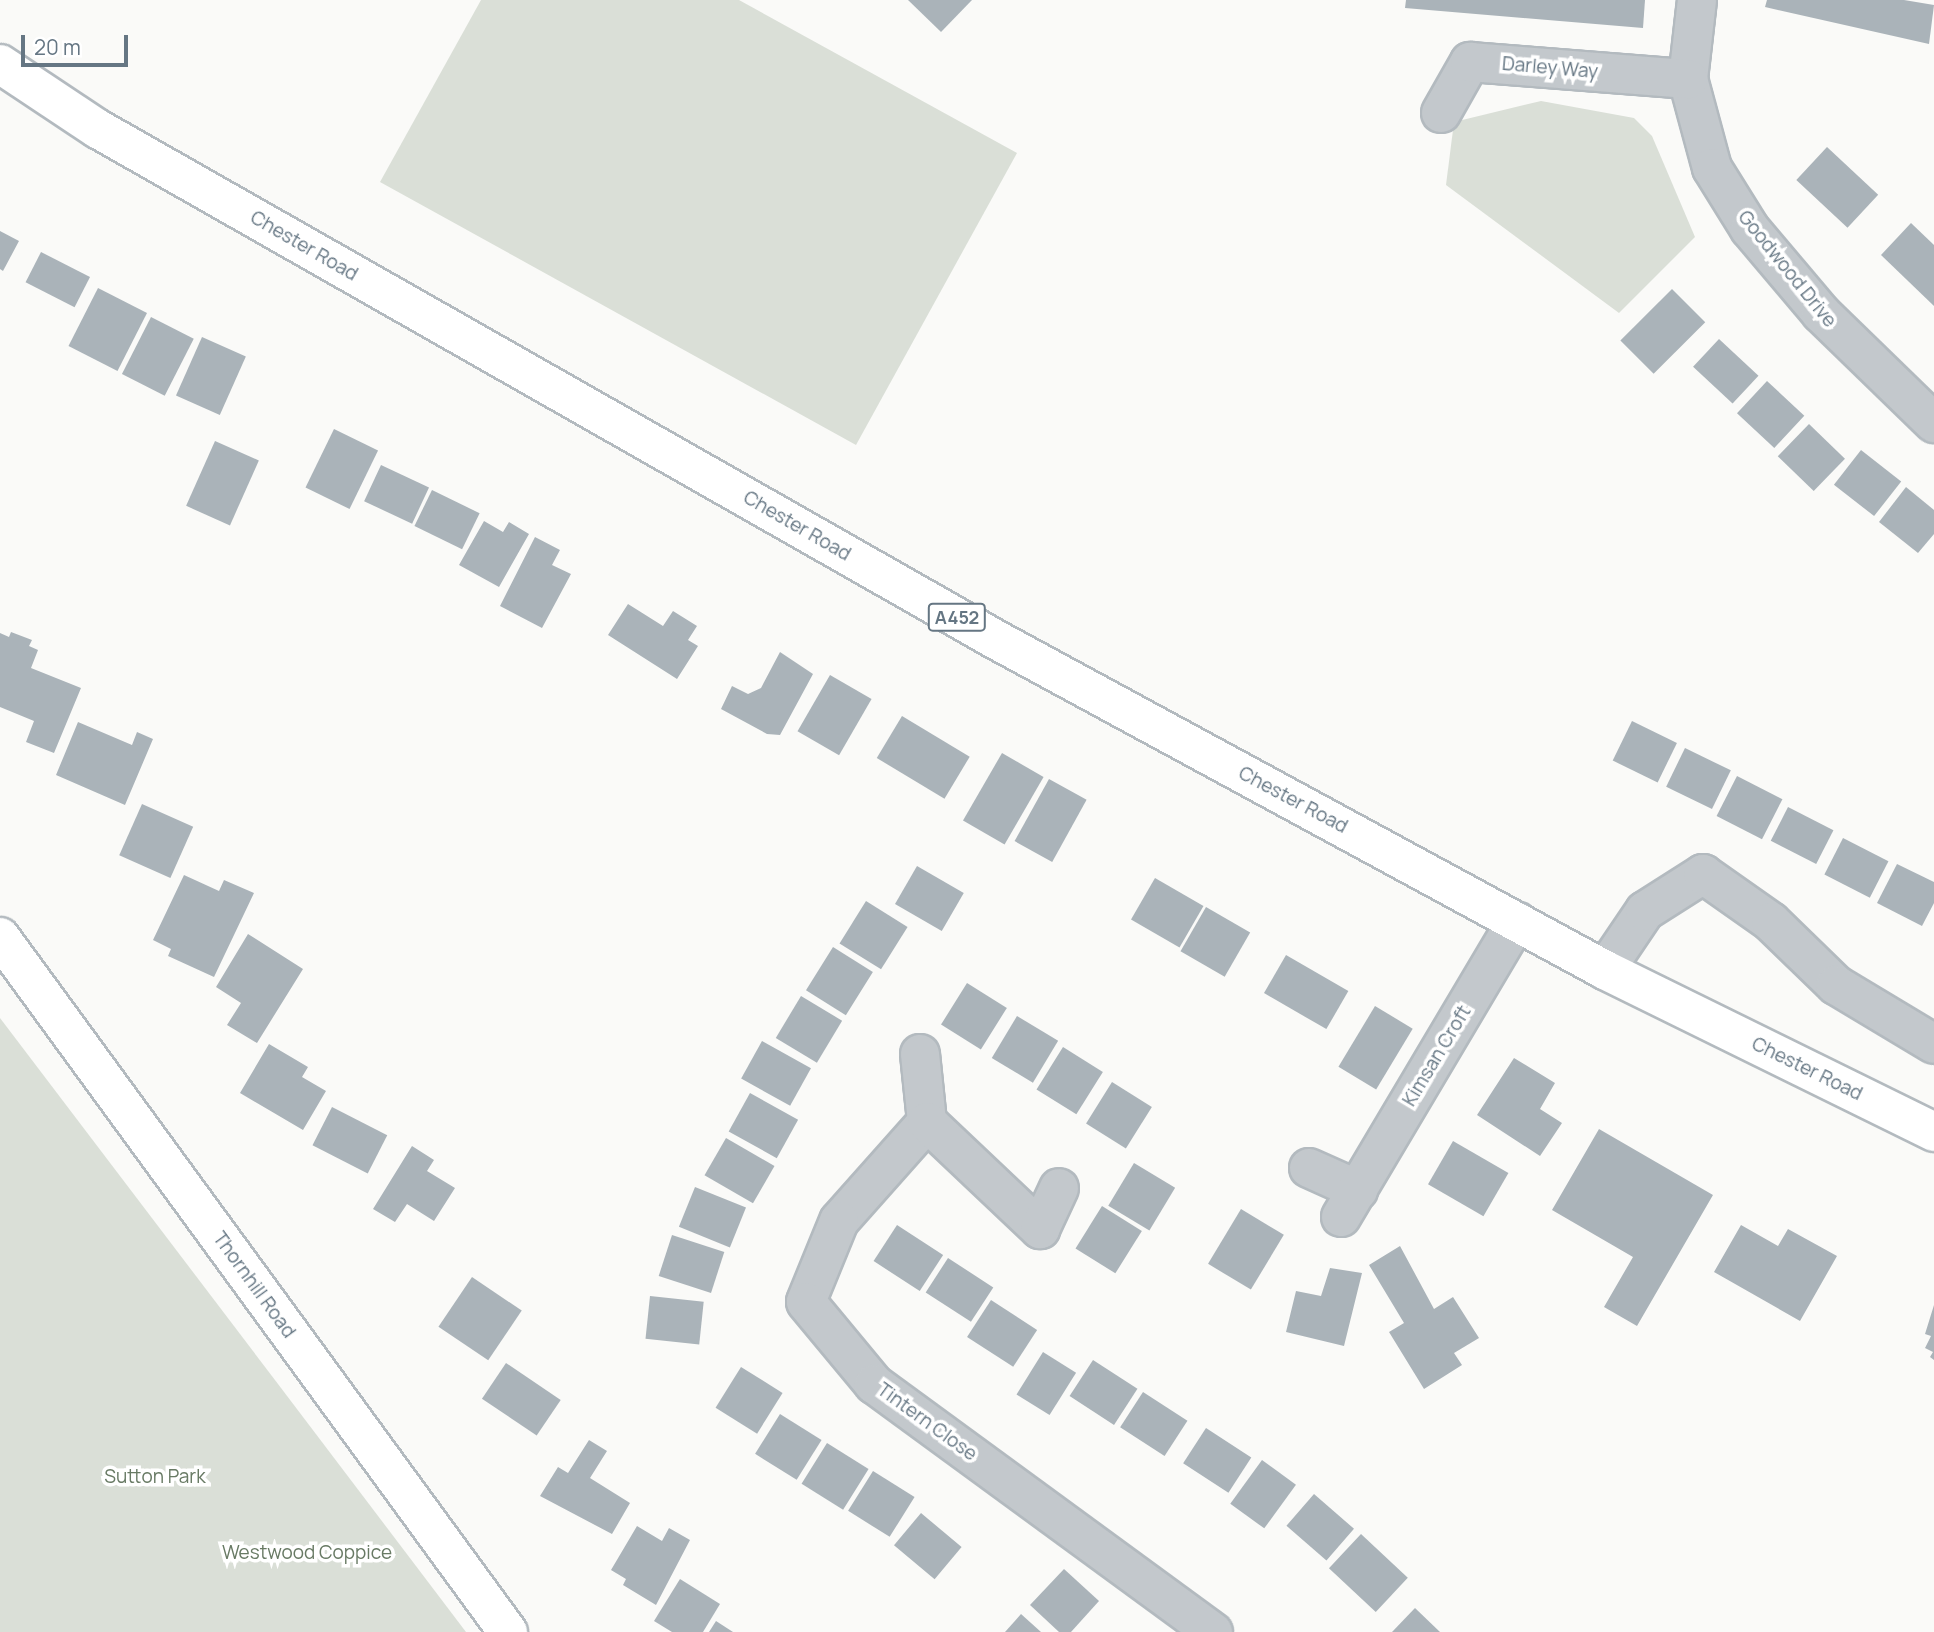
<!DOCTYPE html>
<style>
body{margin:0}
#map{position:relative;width:1934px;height:1632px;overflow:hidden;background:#fafaf8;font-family:Manrope,sans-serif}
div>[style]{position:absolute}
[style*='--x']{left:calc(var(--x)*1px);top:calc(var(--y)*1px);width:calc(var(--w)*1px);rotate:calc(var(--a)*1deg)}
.green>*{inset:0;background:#dadfd7}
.building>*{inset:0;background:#aab3b9;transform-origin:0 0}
.roads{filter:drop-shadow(2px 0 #b3babf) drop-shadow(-2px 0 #b3babf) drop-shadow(0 2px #b3babf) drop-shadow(0 -2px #b3babf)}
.street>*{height:38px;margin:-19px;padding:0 19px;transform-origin:19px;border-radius:19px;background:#c3c8cc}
.secondary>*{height:38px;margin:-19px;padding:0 19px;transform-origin:19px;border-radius:19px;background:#fff}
.highway>*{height:38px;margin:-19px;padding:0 19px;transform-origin:19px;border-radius:19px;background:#fff}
span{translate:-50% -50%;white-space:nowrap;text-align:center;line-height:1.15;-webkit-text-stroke:7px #fff;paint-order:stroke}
.shield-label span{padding:2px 5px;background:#fff;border:2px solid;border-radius:5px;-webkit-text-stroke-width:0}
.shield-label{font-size:18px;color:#657683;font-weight:700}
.street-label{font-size:19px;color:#657683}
.park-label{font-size:19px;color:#687a64}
.scale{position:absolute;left:21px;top:35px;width:107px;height:32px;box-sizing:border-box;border:4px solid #657683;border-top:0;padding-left:9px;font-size:21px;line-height:24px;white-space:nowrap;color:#657683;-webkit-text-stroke:5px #fff;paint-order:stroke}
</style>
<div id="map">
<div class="green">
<i style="clip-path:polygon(481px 0,739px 0,1017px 153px,856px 445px,380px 182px)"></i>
<i style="clip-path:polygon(1541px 101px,1634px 118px,1652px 136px,1695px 237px,1619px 313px,1446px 185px,1454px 122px)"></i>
<i style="clip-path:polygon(0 1018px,278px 1384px,466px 1632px,0 1632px)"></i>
</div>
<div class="building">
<i style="clip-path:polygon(908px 0,972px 0,941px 32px)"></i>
<i style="clip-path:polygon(1406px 0,1645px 0,1643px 28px,1405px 8px)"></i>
<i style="clip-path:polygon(1767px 0,1904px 0,1934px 5px,1929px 44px,1765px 7px)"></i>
<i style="left:1827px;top:147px;width:70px;height:45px;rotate:43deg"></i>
<i style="clip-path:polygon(1911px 223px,1934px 245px,1934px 306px,1881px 255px)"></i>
<i style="clip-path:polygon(0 231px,19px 241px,3px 271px,0 269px)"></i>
<i style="left:41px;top:252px;width:55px;height:34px;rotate:27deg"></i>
<i style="left:98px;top:288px;width:55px;height:65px;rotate:27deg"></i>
<i style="left:1672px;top:289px;width:47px;height:73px;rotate:45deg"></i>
<i style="left:151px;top:317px;width:48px;height:64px;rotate:27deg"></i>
<i style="left:202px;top:337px;width:48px;height:64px;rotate:24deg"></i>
<i style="left:1719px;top:339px;width:54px;height:38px;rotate:43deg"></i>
<i style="left:1767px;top:381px;width:51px;height:44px;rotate:43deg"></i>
<i style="left:1809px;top:424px;width:50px;height:45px;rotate:44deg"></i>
<i style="left:334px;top:429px;width:49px;height:65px;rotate:26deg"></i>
<i style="left:215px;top:441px;width:48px;height:71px;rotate:24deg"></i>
<i style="left:1861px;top:450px;width:51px;height:44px;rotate:38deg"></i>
<i style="left:381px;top:465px;width:53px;height:40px;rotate:25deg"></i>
<i style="clip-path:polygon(1906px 487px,1934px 510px,1934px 534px,1918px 553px,1879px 522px)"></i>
<i style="left:432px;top:490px;width:53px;height:40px;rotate:26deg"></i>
<i style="clip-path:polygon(484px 521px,503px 532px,509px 522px,529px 534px,499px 587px,459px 565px)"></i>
<i style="clip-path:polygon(535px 537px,560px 550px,552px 565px,571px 574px,542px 628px,500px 606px)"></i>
<i style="clip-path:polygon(628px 604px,663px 626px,673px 611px,697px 626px,688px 640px,698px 646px,677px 679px,608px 635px)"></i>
<i style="clip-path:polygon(11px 632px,32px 640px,29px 646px,38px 650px,31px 668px,81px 688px,54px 753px,26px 742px,34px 721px,0 707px,0 633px,9px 637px)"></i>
<i style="clip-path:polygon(780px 652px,813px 674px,780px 735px,767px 734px,721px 709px,732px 686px,748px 694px,761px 688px)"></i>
<i style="left:830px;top:675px;width:48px;height:65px;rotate:30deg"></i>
<i style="left:902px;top:716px;width:79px;height:49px;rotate:31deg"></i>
<i style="left:1632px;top:721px;width:50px;height:44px;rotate:26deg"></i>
<i style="clip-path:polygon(78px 722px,132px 745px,137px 732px,153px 739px,125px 805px,56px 775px)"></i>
<i style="left:1685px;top:748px;width:51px;height:43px;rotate:26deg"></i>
<i style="left:1002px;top:753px;width:48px;height:78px;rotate:30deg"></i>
<i style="left:1737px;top:776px;width:51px;height:45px;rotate:27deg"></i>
<i style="left:1049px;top:779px;width:43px;height:71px;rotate:29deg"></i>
<i style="left:142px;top:804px;width:56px;height:56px;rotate:24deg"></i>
<i style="left:1788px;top:807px;width:51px;height:38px;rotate:27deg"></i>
<i style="left:1843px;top:838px;width:51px;height:41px;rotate:27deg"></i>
<i style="clip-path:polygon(1897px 864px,1934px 882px,1934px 903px,1922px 926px,1877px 903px)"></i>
<i style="left:917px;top:866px;width:54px;height:44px;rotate:30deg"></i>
<i style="clip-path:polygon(184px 875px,219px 891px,224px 880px,254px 893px,214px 977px,168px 956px,171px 949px,153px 940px)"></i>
<i style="left:1155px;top:878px;width:56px;height:48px;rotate:30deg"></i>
<i style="left:866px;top:901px;width:49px;height:50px;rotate:32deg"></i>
<i style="left:1206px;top:907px;width:51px;height:51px;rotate:30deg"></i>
<i style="clip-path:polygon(248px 934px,303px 969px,257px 1043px,227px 1025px,241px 1003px,216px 987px)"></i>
<i style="left:833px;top:947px;width:47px;height:51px;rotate:32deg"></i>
<i style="left:1286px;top:955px;width:72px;height:44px;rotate:30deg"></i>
<i style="left:967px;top:983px;width:47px;height:49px;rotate:32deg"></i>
<i style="left:801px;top:996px;width:48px;height:49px;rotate:31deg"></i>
<i style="left:1375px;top:1006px;width:44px;height:71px;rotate:31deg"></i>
<i style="left:1017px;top:1016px;width:48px;height:49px;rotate:31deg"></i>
<i style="left:762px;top:1041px;width:56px;height:43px;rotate:29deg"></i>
<i style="clip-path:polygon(269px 1044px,308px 1067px,302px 1077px,326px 1091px,303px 1130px,240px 1093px)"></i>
<i style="left:1063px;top:1047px;width:47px;height:50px;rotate:32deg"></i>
<i style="clip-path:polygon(1514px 1058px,1555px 1083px,1540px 1109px,1562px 1123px,1540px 1156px,1477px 1115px)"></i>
<i style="left:1112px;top:1082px;width:47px;height:49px;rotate:32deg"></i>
<i style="left:750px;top:1093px;width:55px;height:44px;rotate:29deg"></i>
<i style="left:332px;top:1107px;width:62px;height:43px;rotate:27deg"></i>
<i style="clip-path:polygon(1599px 1129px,1713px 1195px,1637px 1326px,1604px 1307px,1633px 1257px,1552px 1210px)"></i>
<i style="left:726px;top:1138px;width:56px;height:43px;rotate:30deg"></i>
<i style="left:1453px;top:1141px;width:64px;height:50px;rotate:30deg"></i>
<i style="clip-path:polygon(412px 1146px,434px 1160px,427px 1171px,455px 1188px,434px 1221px,407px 1204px,395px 1222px,373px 1209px)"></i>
<i style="left:1134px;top:1163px;width:48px;height:50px;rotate:31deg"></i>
<i style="left:695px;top:1187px;width:55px;height:43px;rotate:22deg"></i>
<i style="left:1102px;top:1206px;width:47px;height:50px;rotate:32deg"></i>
<i style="left:1241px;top:1209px;width:50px;height:64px;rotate:31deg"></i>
<i style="left:897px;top:1225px;width:55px;height:43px;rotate:33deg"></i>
<i style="clip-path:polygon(1741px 1225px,1778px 1246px,1788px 1229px,1837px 1256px,1800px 1321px,1714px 1272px)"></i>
<i style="left:672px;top:1235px;width:55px;height:43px;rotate:18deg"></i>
<i style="clip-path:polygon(1400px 1246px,1434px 1309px,1453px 1297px,1479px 1338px,1454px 1353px,1462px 1365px,1424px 1389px,1389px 1332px,1404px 1323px,1369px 1265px)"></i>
<i style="left:948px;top:1258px;width:54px;height:41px;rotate:33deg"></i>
<i style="clip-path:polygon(1330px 1268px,1362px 1273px,1344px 1346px,1286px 1332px,1296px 1291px,1321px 1296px)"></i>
<i style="left:472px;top:1277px;width:60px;height:60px;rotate:34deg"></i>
<i style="left:650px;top:1296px;width:54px;height:43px;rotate:6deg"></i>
<i style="left:991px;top:1300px;width:55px;height:44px;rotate:33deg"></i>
<i style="clip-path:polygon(1934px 1305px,1934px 1360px,1930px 1357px,1933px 1352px,1925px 1348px,1931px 1336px,1925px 1334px)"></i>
<i style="left:1043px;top:1352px;width:39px;height:50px;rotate:32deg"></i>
<i style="left:1093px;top:1360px;width:53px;height:43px;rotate:33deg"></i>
<i style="left:506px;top:1363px;width:66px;height:43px;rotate:34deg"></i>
<i style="left:741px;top:1367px;width:49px;height:48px;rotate:32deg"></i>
<i style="left:1143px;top:1392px;width:53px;height:42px;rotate:33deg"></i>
<i style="left:780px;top:1414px;width:49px;height:47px;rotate:32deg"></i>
<i style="left:1206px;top:1428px;width:54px;height:42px;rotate:33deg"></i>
<i style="clip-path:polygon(589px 1440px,607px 1451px,590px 1478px,630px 1503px,612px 1534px,540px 1496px,558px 1467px,568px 1473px)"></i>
<i style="left:827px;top:1443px;width:49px;height:48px;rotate:32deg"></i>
<i style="left:1262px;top:1460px;width:42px;height:54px;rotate:36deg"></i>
<i style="left:873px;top:1471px;width:49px;height:47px;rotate:32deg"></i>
<i style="left:1314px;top:1494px;width:53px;height:42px;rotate:41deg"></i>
<i style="left:921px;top:1513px;width:53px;height:42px;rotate:40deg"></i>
<i style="clip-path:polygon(637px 1526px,662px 1541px,669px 1528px,690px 1540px,656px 1605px,623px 1585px,626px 1579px,611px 1570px)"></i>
<i style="left:1361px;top:1534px;width:64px;height:47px;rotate:43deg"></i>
<i style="clip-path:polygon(1064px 1569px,1099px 1601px,1071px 1632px,1059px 1632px,1030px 1605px)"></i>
<i style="clip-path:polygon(680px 1579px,720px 1604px,703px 1632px,672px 1632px,654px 1621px)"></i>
<i style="clip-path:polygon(1415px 1608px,1440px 1632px,1392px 1632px)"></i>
<i style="clip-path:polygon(1021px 1614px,1041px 1632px,1005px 1632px)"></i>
<i style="clip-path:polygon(716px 1621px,733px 1632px,709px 1632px)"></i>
</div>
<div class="roads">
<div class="street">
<i style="--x:1697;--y:0;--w:80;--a:96.5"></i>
<i style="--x:1688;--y:79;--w:92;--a:74.9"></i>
<i style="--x:1712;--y:168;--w:72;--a:58.1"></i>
<i style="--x:1750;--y:229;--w:110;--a:49.8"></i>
<i style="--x:1821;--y:313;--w:158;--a:44.2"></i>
<i style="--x:1441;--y:113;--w:59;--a:-60.4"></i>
<i style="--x:1470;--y:62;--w:219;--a:4.5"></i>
<i style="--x:1605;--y:970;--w:71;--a:-55.9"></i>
<i style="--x:1645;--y:911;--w:69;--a:-32.5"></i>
<i style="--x:1703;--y:874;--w:83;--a:35.2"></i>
<i style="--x:1771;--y:922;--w:91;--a:44.1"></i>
<i style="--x:1836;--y:985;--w:114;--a:31"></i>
<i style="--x:920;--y:1054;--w:68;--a:84.1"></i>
<i style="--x:927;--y:1122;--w:132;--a:131.6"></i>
<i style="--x:839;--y:1221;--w:87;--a:112.2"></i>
<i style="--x:806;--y:1302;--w:107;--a:50.3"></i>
<i style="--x:874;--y:1384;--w:420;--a:36.2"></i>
<i style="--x:927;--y:1122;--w:156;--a:43.4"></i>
<i style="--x:1040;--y:1229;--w:45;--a:-65.1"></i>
<i style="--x:1309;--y:1168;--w:54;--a:24.2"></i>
<i style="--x:1341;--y:1217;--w:344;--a:-59.3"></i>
</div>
<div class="secondary">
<i style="--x:0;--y:937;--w:861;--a:53.84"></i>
</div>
<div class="highway">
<i style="--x:0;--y:64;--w:118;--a:33.6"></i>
<i style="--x:98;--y:129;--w:1027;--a:29.63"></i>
<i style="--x:991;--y:637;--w:698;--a:28.47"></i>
<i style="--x:1605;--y:970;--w:367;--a:26.2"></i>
</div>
</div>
<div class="shield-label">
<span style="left:957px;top:617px">A452</span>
</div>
<div class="street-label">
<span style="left:1550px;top:68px;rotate:5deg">Darley Way</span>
<span style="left:304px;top:246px;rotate:30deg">Chester Road</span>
<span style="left:1787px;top:269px;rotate:51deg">Goodwood Drive</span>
<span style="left:797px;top:526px;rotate:30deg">Chester Road</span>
<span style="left:1293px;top:800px;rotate:28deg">Chester Road</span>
<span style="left:1437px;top:1056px;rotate:-59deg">Kimsan Croft</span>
<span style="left:1807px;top:1069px;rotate:26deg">Chester Road</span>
<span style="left:254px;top:1285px;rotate:54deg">Thornhill Road</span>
<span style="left:927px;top:1422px;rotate:36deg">Tintern Close</span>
</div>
<div class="park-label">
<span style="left:155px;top:1477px">Sutton Park</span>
<span style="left:307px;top:1553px">Westwood Coppice</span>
</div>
<div class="scale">20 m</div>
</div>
